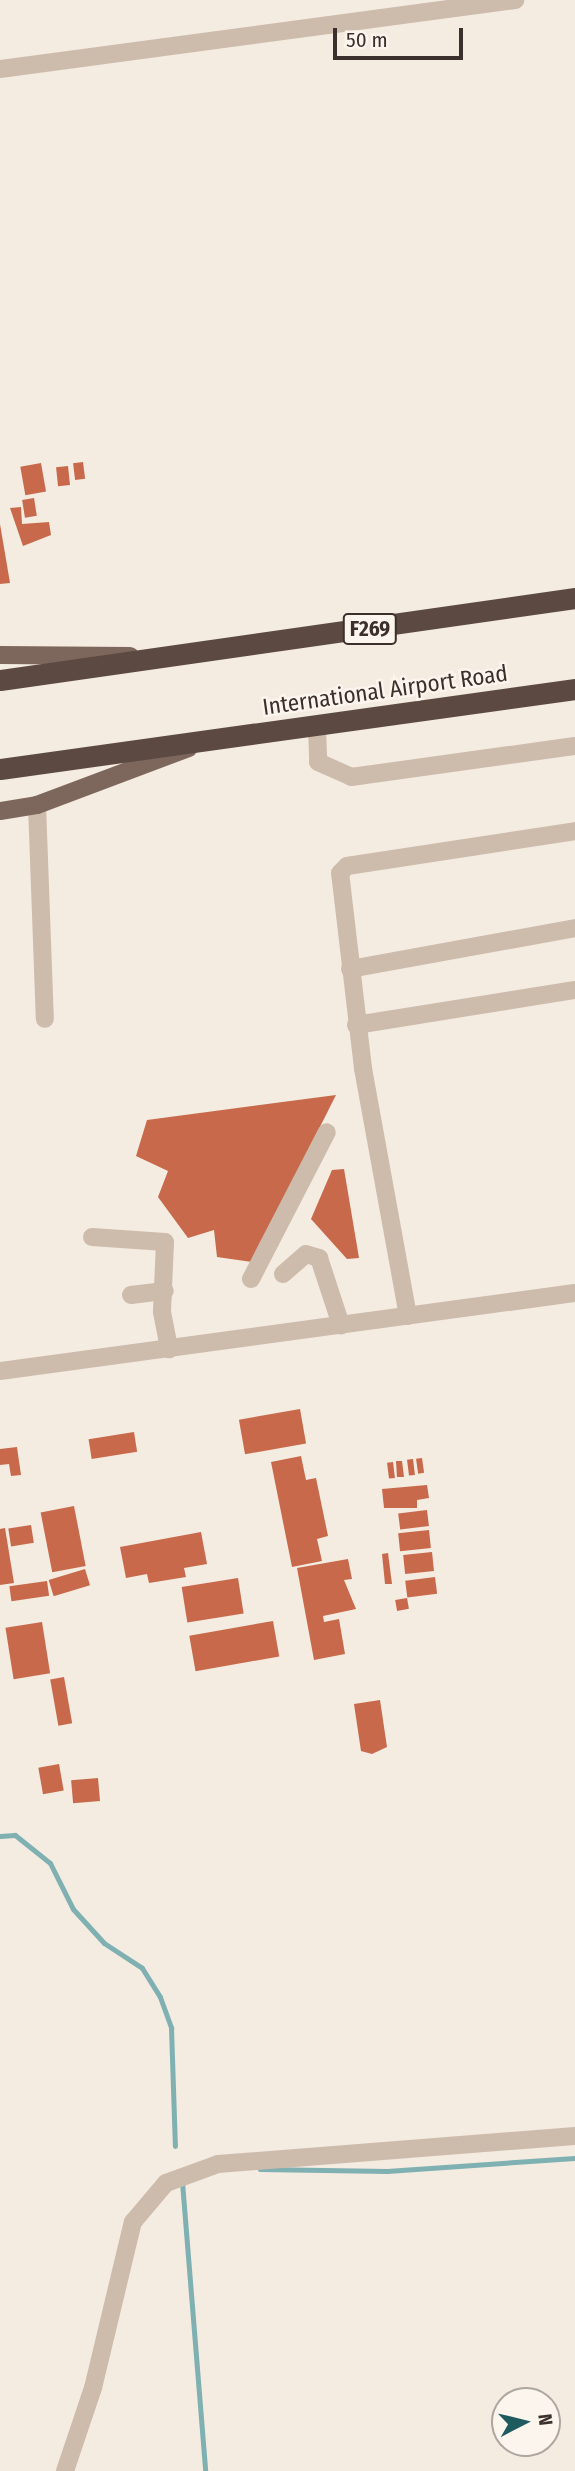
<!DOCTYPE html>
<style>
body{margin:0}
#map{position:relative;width:575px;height:2471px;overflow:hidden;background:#f4ebe1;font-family:"Fira Sans Condensed",sans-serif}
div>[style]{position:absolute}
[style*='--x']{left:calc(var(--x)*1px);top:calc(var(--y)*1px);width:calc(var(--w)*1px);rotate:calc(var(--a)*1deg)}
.stream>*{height:5px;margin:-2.5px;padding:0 2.5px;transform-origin:2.5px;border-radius:2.5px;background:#7fb0b2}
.building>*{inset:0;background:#c8694b;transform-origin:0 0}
.minor>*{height:18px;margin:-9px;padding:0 9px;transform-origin:9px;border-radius:9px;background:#cdbbac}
.major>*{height:18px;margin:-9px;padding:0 9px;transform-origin:9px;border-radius:9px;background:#7d675c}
.highway>*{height:21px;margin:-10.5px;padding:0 10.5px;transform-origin:10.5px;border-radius:10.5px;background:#5c4a42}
span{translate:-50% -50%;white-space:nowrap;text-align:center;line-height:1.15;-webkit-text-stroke:5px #fbf5ee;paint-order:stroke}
.shield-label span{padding:2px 5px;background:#fbf5ee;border:2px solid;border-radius:5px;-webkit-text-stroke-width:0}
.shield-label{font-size:21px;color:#3b302b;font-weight:700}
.street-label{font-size:23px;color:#3b302b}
.north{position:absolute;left:491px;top:2387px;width:70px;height:70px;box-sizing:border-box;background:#fbf5ee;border:2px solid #aea6a0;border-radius:50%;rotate:83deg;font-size:19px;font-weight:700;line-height:28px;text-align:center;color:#3b302b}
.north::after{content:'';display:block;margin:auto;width:24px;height:32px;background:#1f5a5e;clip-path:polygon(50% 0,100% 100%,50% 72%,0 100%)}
.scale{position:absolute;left:333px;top:28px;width:130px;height:32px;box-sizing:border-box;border:4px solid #3b302b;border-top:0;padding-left:9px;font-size:21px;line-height:24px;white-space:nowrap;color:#3b302b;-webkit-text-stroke:5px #fbf5ee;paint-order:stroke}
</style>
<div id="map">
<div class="stream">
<i style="--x:0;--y:1836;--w:15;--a:-4"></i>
<i style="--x:15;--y:1835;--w:45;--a:38.7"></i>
<i style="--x:50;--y:1863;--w:51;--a:63.4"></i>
<i style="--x:73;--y:1909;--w:46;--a:47.6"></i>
<i style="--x:104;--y:1943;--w:45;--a:33.3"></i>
<i style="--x:142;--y:1968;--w:34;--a:58"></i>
<i style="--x:160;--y:1997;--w:33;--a:70"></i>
<i style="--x:171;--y:2028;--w:118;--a:88.1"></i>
<i style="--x:260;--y:2169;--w:127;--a:0.9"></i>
<i style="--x:387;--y:2171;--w:188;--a:-4"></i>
<i style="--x:182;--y:2182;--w:290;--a:85.4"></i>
</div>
<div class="building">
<i style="left:83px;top:462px;width:17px;height:10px;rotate:83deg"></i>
<i style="left:41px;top:463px;width:29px;height:21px;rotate:80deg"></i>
<i style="left:68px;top:466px;width:19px;height:12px;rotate:84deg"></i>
<i style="left:34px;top:498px;width:18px;height:12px;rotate:81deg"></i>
<i style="clip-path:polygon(21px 507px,22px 524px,49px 522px,51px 535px,23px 546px,10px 508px)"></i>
<i style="clip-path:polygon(0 524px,10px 583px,0 584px)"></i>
<i style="clip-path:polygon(336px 1095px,252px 1262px,217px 1257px,214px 1230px,188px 1238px,158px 1197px,168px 1171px,136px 1156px,147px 1120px)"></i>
<i style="clip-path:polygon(344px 1169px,359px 1258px,347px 1259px,311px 1219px,332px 1170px)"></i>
<i style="left:300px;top:1409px;width:35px;height:62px;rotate:80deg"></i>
<i style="left:134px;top:1432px;width:20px;height:46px;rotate:81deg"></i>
<i style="clip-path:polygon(17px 1447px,21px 1475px,11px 1476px,9px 1464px,0 1465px,0 1449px)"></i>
<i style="clip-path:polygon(301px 1456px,306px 1480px,316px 1478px,328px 1536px,317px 1539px,322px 1561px,292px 1567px,271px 1462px)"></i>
<i style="left:422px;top:1458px;width:15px;height:6px;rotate:82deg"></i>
<i style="left:413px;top:1459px;width:16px;height:6px;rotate:83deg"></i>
<i style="clip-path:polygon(396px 1461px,402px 1461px,404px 1477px,397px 1477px)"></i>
<i style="left:393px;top:1462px;width:16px;height:6px;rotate:83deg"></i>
<i style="clip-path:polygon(427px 1485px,429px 1498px,417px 1500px,417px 1508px,384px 1508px,382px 1489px)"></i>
<i style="left:74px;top:1506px;width:61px;height:34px;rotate:79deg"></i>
<i style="left:427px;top:1510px;width:16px;height:29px;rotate:83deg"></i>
<i style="left:31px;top:1525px;width:18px;height:23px;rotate:81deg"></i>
<i style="clip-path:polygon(5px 1528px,14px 1583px,0 1585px,0 1529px)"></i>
<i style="left:429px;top:1530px;width:18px;height:31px;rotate:84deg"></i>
<i style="clip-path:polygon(201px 1532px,207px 1564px,184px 1568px,186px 1577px,149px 1583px,147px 1574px,126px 1578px,120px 1547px)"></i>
<i style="left:432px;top:1552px;width:19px;height:29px;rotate:84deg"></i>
<i style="clip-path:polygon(388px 1553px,392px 1584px,385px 1584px,382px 1554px)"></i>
<i style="clip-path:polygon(348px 1559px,352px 1579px,344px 1580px,356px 1609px,323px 1616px,324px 1622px,339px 1619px,345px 1654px,314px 1660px,297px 1568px)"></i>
<i style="left:85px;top:1569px;width:17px;height:38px;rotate:73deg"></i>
<i style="left:435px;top:1577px;width:17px;height:30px;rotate:83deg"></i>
<i style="left:238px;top:1578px;width:36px;height:57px;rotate:81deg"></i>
<i style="left:47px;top:1581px;width:15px;height:38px;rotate:82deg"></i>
<i style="left:407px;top:1598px;width:11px;height:12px;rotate:80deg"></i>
<i style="left:273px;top:1621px;width:36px;height:85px;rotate:80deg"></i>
<i style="left:42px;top:1622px;width:52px;height:37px;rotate:81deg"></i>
<i style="left:64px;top:1677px;width:47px;height:14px;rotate:80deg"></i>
<i style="clip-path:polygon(380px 1700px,387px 1747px,372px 1754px,361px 1751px,354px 1704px)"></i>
<i style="left:59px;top:1764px;width:27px;height:21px;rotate:80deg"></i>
<i style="left:98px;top:1778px;width:23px;height:27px;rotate:85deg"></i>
</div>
<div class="minor">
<i style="--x:0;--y:69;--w:520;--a:-7.63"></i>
<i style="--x:317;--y:727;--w:35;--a:88"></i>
<i style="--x:318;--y:762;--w:36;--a:24"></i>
<i style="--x:351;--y:777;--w:226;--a:-7.9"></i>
<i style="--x:37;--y:805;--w:214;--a:87.9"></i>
<i style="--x:350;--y:969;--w:229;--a:-10.3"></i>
<i style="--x:356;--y:1025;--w:222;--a:-9.1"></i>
<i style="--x:92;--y:1237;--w:73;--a:3.9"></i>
<i style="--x:165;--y:1242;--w:70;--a:92.5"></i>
<i style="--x:162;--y:1312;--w:38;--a:79"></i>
<i style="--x:283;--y:1274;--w:30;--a:-41"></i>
<i style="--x:306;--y:1254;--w:14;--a:17"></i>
<i style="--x:319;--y:1258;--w:71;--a:71.8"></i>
<i style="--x:251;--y:1279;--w:165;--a:-62.7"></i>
<i style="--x:131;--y:1295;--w:34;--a:-7"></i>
<i style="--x:408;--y:1316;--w:252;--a:-100.3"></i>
<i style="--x:363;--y:1068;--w:196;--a:-96.7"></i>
<i style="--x:340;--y:873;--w:10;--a:-45"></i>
<i style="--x:347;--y:866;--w:231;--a:-8.7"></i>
<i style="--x:0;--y:1371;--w:580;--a:-7.73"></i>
<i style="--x:65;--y:2471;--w:88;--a:-71.4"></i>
<i style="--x:93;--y:2388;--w:171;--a:-76.5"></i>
<i style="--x:133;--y:2222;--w:51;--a:-49.8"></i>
<i style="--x:166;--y:2183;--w:55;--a:-20.1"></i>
<i style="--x:218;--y:2164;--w:358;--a:-4.5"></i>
</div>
<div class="major">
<i style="--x:0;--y:655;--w:130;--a:0.4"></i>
<i style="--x:0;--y:811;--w:37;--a:-9"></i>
<i style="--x:37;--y:805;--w:162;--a:-20.6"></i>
</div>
<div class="highway">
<i style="--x:0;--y:680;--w:581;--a:-8.12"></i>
<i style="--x:0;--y:769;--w:581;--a:-7.92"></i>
</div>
<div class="shield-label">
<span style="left:370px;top:629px">F269</span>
</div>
<div class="street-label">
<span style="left:385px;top:690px;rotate:-8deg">International Airport Road</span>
</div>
<div class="north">N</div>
<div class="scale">50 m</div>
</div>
